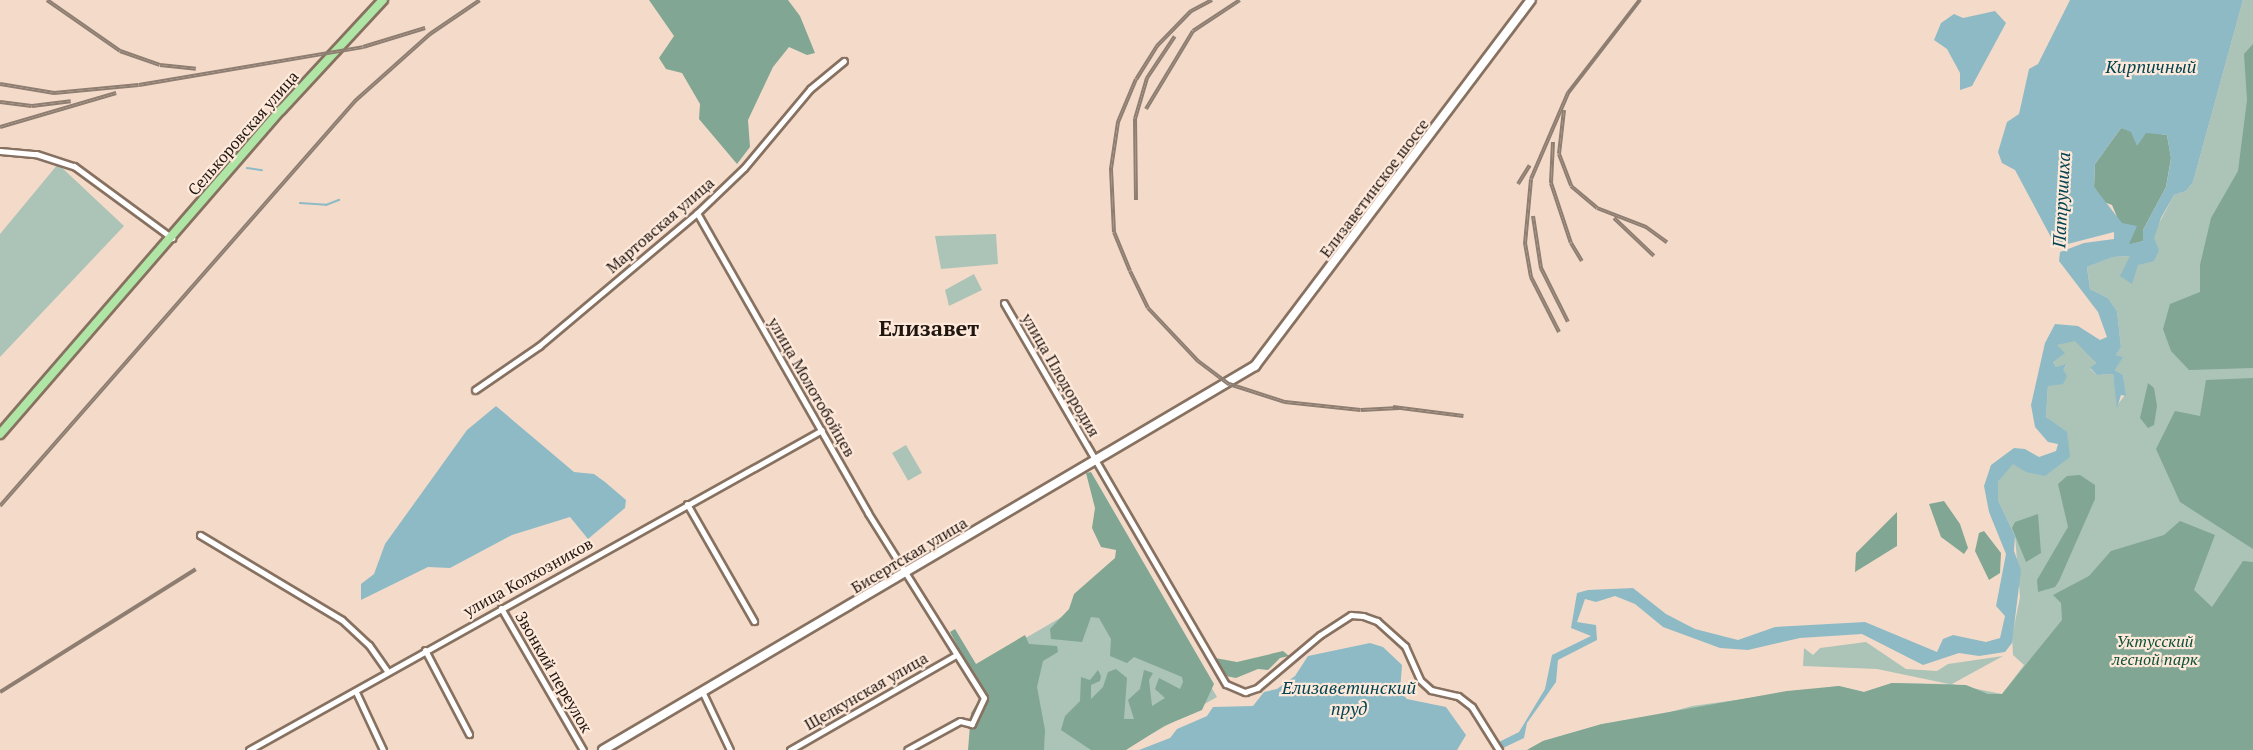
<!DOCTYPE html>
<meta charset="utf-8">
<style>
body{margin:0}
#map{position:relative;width:2253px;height:750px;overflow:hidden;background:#f4dbc9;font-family:"PT Serif",serif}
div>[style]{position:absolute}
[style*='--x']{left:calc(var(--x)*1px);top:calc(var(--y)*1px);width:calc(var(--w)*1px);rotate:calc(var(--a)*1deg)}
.green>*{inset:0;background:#abc4b7;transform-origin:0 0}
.forest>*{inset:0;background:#81a693}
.water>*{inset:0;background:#8ebac6}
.stream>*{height:1.5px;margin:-0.75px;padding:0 0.75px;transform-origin:0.75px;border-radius:0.75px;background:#8ebac6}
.roads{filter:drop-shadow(2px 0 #877161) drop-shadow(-2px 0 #877161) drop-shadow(0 2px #877161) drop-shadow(0 -2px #877161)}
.minor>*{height:5px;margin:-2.5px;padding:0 2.5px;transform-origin:2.5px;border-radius:2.5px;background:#fff}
.secondary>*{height:8px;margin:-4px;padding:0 4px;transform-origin:4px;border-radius:4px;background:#fff}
.primary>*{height:8px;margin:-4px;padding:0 4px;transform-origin:4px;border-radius:4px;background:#afe5a5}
.rail>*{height:4px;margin-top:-2px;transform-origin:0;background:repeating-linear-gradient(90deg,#fee9db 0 4.5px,#8e7d71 0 9px);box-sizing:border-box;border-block:2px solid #8e7d71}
span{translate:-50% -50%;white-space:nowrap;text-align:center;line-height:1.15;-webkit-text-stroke:4.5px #fee9db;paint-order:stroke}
.street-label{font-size:16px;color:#1f1610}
.park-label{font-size:16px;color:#0d5238;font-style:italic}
.water-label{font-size:18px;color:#004452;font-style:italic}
.district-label{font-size:22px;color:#1f1610;font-weight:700}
</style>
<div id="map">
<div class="green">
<i style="clip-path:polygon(2243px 0,2253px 0,2253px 750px,1527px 750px,1543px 741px,1602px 724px,1638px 721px,1692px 706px,1839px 686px,1864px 692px,1892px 683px,1949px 684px,1877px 669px,1803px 666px,1804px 648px,1813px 655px,1820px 648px,1866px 642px,1906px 669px,1937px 671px,1948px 664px,2003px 656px,1952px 684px,2002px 694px,2024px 665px,2013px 655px,2012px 637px,2020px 597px,2015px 536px,1998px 500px,1998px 482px,2013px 463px,2030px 470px,2070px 457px,2046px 416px,2048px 386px,2067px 365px,2056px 367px,2053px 362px,2056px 345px,2075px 340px,2096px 363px,2090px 369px,2097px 375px,2113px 374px,2118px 404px,2125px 395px,2123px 375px,2115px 370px,2122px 357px,2116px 355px,2121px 347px,2117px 311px,2108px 298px,2090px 289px,2087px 267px,2113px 257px,2130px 256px,2137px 265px,2174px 195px,2186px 191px,2193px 182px)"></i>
<i style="clip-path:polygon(58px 164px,124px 226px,0 357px,0 234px)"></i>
<i style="clip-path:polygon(996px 234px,998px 264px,941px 269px,935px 236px)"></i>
<i style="clip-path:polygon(974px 274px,982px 290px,949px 306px,945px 290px)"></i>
<i style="left:906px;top:445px;width:32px;height:16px;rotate:60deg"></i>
<i style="clip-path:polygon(1143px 570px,1217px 697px,1123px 750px,1019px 750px,977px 666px)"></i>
</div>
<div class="forest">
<i style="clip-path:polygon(649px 0,788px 0,800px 16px,815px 53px,807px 55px,789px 47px,773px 67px,748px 120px,750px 147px,737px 164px,699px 119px,700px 104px,682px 73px,666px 69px,659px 58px,674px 36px)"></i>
<i style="clip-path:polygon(2253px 44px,2253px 368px,2189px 370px,2171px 351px,2163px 329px,2170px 304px,2200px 292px,2200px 265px,2211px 218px,2238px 171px,2247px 100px,2244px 54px)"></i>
<i style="clip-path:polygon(2121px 128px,2167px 135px,2171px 158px,2166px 187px,2143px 230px,2143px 241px,2129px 245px,2112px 205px,2104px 202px,2094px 187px,2095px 164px)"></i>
<i style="clip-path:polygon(2253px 378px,2253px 549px,2180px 502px,2156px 449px,2175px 411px,2200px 416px,2206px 380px)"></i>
<i style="clip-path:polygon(2148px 383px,2154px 388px,2157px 406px,2154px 425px,2148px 428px,2140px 418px)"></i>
<i style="clip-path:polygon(1091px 472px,1214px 684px,1202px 710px,1164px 726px,1126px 750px,1091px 750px,1061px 730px,1065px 716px,1080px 701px,1081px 677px,1090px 680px,1098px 670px,1101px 676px,1100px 681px,1091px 685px,1091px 699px,1103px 687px,1108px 672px,1116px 669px,1127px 678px,1124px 719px,1134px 719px,1128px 700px,1140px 689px,1144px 670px,1153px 673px,1149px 680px,1152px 706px,1165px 698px,1155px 689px,1159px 678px,1180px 689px,1183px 682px,1182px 677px,1134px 657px,1127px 663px,1110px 656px,1111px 639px,1099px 618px,1091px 617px,1082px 642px,1051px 639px,1050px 629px,1069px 609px,1074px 594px,1115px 558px,1116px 550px,1101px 547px,1092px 528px,1095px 508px,1086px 473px)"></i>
<i style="clip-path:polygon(2080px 475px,2095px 485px,2095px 499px,2059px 581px,2055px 587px,2038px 592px,2037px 580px,2068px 527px,2058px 484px,2067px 476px)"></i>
<i style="clip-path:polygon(1944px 501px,1960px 524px,1968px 548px,1964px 554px,1941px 537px,1929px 504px)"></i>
<i style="clip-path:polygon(1897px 512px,1897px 546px,1855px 572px,1856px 553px)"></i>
<i style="clip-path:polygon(2038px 514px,2041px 553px,2026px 562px,2012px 528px,2015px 522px)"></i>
<i style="clip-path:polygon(2180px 521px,2215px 535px,2194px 590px,2212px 607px,2243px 561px,2253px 562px,2253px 750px,1527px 750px,1543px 741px,1602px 724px,1787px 691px,1839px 686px,1864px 692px,1892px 683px,1966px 685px,1988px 694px,2002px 694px,2062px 620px,2061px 603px,2053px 595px,2089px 576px,2111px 551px,2164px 535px)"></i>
<i style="clip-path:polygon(1984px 531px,2001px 553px,2000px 573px,1989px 580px,1975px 551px,1979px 533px)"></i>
<i style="clip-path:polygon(955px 629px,976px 664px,1025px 635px,1029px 644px,1057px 646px,1058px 652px,1043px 661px,1037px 687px,1045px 730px,1044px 750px,968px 750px,971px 713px,978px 702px,986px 699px,950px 632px)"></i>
<i style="clip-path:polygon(1283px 651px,1289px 656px,1280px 658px,1268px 670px,1258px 669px,1236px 678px,1226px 676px,1215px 658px,1237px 662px)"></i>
</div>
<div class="water">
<i style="clip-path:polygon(evenodd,2070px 0,2243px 0,2193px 182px,2186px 191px,2174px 195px,2161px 218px,2154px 238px,2159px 250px,2154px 261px,2138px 265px,2132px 284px,2120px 276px,2130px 256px,2113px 257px,2087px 267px,2090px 289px,2108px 298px,2117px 311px,2121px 347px,2116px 355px,2123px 357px,2115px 370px,2123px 375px,2126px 396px,2121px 395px,2117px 408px,2113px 374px,2097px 375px,2090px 368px,2096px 363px,2075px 341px,2057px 345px,2065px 353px,2053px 362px,2056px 367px,2067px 364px,2063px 370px,2067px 376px,2063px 384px,2048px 386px,2046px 417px,2067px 432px,2070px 457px,2045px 476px,2026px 472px,2013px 464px,1998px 482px,1998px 500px,2015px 536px,2014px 551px,2021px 570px,2012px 643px,2005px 652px,1979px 656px,1959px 653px,1923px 665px,1862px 634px,1800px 638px,1748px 650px,1720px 648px,1663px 627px,1635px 604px,1615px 596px,1596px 602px,1585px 599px,1577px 622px,1596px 625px,1597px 640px,1558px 660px,1556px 682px,1527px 723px,1524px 738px,1503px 748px,1499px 742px,1519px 732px,1545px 689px,1552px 655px,1591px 636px,1571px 628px,1577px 593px,1588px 590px,1633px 588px,1666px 614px,1695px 629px,1738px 640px,1775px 627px,1865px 622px,1937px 652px,1943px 639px,1953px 635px,1986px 642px,2000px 638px,2005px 616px,1996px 606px,2006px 554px,1989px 512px,1984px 486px,1991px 465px,2014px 448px,2025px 449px,2039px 457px,2056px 451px,2058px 444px,2048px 442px,2035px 427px,2031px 405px,2045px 343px,2055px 324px,2078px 326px,2100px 340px,2107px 337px,2098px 312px,2059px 261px,2060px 252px,2084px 243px,2114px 239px,2114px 232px,2060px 246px,2054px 243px,2015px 170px,2002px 163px,1998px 152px,2007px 122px,2019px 114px,2029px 69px,2038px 64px,2070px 0,2121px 128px,2131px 132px,2137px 146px,2146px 133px,2167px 135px,2171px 159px,2166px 187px,2143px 230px,2143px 241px,2129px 244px,2137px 226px,2122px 223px,2094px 187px,2095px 164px,2121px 128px)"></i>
<i style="clip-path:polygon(1995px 11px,2006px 23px,1972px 86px,1960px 90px,1960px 73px,1947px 49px,1934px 40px,1941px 23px,1954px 14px,1963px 18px)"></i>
<i style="clip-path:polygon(496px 406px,574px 472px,594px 474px,605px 482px,626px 500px,625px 508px,588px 539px,570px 517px,512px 535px,450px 568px,428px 567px,361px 600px,361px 584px,374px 574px,385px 544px,467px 430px)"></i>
<i style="clip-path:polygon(1370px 643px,1383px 647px,1402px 665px,1400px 691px,1407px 699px,1446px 707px,1466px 735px,1457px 750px,1139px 750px,1170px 738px,1177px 729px,1207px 716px,1213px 707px,1253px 706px,1264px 692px,1277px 689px,1295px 676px,1308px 656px)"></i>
</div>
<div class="stream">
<i style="--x:247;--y:168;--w:15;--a:8"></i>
<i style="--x:300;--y:203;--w:26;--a:4"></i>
<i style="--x:326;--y:205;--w:14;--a:-21"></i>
</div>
<div class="roads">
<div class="minor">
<i style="--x:0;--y:151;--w:36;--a:5"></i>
<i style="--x:36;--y:154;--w:40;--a:18"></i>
<i style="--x:74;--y:166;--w:122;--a:36.3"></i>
<i style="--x:697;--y:213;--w:345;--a:60.3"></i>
<i style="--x:868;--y:513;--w:218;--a:57.9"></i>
<i style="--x:984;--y:698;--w:29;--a:115"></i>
<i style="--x:972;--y:724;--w:12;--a:-166"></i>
<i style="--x:960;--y:721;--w:60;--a:151.3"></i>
<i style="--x:1004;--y:303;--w:441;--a:59.8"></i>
<i style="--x:1226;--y:684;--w:21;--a:23"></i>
<i style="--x:1245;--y:692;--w:13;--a:-18"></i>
<i style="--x:1257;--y:688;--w:82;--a:-40.1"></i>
<i style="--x:1320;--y:635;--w:37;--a:-33"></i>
<i style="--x:1351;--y:615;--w:12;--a:5"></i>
<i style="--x:1363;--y:616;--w:15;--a:20"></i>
<i style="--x:1377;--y:621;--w:38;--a:42"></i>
<i style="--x:1405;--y:646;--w:37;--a:66"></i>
<i style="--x:1420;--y:680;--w:15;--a:42"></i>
<i style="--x:1431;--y:690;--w:28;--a:13"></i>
<i style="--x:1458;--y:696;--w:18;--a:38"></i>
<i style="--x:1472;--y:707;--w:51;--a:57.9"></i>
<i style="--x:475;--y:390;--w:78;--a:-34.5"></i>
<i style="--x:539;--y:346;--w:207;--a:-40.1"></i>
<i style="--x:697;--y:213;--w:65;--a:-43.8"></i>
<i style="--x:744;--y:168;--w:103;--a:-50.1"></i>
<i style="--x:810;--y:89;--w:44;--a:-39.5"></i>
<i style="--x:687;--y:504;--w:135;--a:60.2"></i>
<i style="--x:200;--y:535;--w:165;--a:30.9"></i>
<i style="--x:342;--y:620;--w:37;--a:43"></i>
<i style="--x:369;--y:645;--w:33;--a:55"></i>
<i style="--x:501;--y:608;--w:164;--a:60"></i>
<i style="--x:425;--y:650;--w:95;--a:62.4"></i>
<i style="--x:702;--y:691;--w:65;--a:64.6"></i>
<i style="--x:356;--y:692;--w:64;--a:65"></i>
<i style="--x:249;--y:750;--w:656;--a:-29.18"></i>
<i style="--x:790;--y:750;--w:191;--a:-29.8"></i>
</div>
<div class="secondary">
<i style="--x:603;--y:750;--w:757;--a:-30.5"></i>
<i style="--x:1255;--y:366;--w:458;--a:-53"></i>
</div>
<div class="primary">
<i style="--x:0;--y:434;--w:429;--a:-49.1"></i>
<i style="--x:281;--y:110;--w:150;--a:-47.2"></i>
</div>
</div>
<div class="rail">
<i style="--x:47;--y:0;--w:89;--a:34.9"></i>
<i style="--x:120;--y:51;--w:42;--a:19.3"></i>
<i style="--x:160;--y:65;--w:36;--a:6"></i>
<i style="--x:1212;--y:0;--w:24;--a:152"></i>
<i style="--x:1191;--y:11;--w:49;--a:134.2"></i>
<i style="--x:1157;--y:46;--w:39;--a:122"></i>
<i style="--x:1136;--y:79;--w:47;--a:112.7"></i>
<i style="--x:1118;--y:122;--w:48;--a:98.5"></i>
<i style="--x:1111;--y:169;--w:63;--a:87.3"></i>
<i style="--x:1114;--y:232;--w:42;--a:67.7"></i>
<i style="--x:1130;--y:271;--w:41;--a:64.1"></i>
<i style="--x:1148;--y:308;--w:73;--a:46.7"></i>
<i style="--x:1198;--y:361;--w:39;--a:37"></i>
<i style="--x:1229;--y:384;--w:59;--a:17.8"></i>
<i style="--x:1285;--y:402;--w:76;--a:6"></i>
<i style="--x:1361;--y:410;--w:38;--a:-3"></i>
<i style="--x:0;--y:84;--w:55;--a:9.5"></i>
<i style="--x:54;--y:93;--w:85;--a:-5.4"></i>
<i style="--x:139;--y:85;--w:227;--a:-9.6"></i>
<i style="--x:363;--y:47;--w:65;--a:-17"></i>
<i style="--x:0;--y:102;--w:32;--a:7"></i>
<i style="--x:32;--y:106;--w:39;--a:-7"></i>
<i style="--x:1146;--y:109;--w:91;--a:-58.9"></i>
<i style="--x:1193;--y:31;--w:56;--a:-33.4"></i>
<i style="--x:1564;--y:110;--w:44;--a:96.5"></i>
<i style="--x:1559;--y:154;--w:34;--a:69"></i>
<i style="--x:1571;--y:186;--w:34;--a:40"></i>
<i style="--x:1597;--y:208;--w:53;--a:21.2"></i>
<i style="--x:1646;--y:227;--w:26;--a:36"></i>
<i style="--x:0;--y:127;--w:121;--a:-16.3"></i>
<i style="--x:1553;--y:142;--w:41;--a:92.8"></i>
<i style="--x:1551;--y:183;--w:63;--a:71.6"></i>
<i style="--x:1571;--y:243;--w:21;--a:59"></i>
<i style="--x:1518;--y:184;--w:22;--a:-58"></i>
<i style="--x:1136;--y:200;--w:81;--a:-90.7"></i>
<i style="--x:1135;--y:119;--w:43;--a:-73.7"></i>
<i style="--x:1147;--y:78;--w:50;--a:-56.3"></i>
<i style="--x:1533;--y:216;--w:53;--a:81.3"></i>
<i style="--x:1541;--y:268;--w:60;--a:63.4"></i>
<i style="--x:1614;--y:218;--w:55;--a:43.5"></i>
<i style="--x:1559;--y:332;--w:62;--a:-117"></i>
<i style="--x:1531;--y:277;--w:34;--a:-100"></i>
<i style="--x:1525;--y:244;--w:65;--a:-84.7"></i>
<i style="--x:1531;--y:179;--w:94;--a:-66.7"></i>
<i style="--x:1568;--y:93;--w:118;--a:-52.3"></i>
<i style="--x:1393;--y:407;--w:71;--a:7.3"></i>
<i style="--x:0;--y:506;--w:539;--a:-48.76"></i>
<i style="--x:355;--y:101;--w:101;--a:-41.8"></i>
<i style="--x:430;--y:34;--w:60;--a:-34.2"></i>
<i style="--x:0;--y:692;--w:231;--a:-32.1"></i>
</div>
<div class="street-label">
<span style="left:243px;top:133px;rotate:-49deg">Селькоровская улица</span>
<span style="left:1374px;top:188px;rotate:-53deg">Елизаветинское шоссе</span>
<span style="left:660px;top:225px;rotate:-41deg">Мартовская улица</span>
<span style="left:1061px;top:375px;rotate:60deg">улица Плодородия</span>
<span style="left:812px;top:387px;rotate:60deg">улица Молотобойцев</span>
<span style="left:909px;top:555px;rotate:-31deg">Бисертская улица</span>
<span style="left:528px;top:577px;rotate:-29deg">улица Колхозников</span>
<span style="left:554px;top:672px;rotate:60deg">Звонкий переулок</span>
<span style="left:866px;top:691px;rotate:-30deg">Щелкунская улица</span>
</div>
<div class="park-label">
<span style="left:2155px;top:650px">Уктусский<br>лесной парк</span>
</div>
<div class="water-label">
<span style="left:2151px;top:66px">Кирпичный</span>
<span style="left:2061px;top:200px;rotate:-87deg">Патрушиха</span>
<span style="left:1349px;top:698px">Елизаветинский<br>пруд</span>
</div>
<div class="district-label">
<span style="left:929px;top:328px">Елизавет</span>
</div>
</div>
